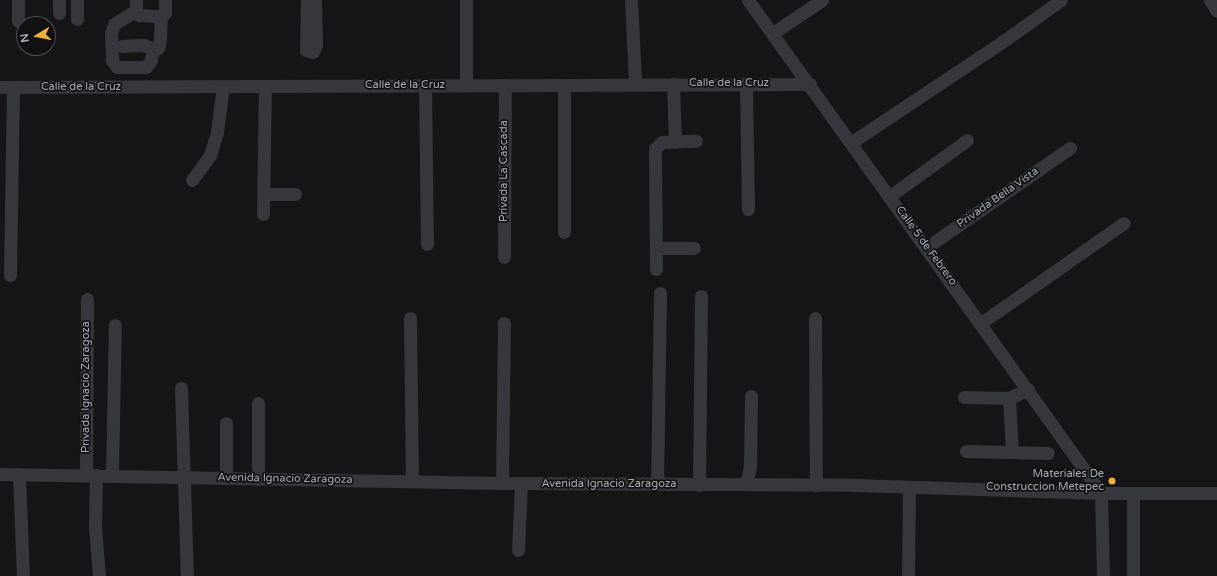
<!DOCTYPE html>
<style>
body{margin:0}
#map{position:relative;width:1217px;height:576px;overflow:hidden;background:#161618;font-family:"Varela Round",sans-serif}
div>[style]{position:absolute}
[style*='--x']{left:calc(var(--x)*1px);top:calc(var(--y)*1px);width:calc(var(--w)*1px);rotate:calc(var(--a)*1deg)}
.minor>*{height:13px;margin:-6.5px;padding:0 6.5px;transform-origin:6.5px;border-radius:6.5px;background:#37383d}
.dots>*{width:11px;height:11px;translate:-50% -50%;box-sizing:border-box;border:2px solid #111113;border-radius:50%}
span{translate:-50% -50%;white-space:nowrap;text-align:center;line-height:1.15;-webkit-text-stroke:3.5px #111113;paint-order:stroke}
.street-label{font-size:11px;color:#a8adb8}
.poi-label{font-size:11px;color:#a8adb8}
.right{translate:-100% -50%;text-align:right}
.north{position:absolute;left:16px;top:16px;width:40px;height:40px;box-sizing:border-box;background:#111113;border:1px solid #4d4f55;border-radius:50%;rotate:260deg;font-size:11px;font-weight:700;line-height:16px;text-align:center;color:#a8adb8}
.north::after{content:'';display:block;margin:auto;width:14px;height:18px;background:#f2b134;clip-path:polygon(50% 0,100% 100%,50% 72%,0 100%)}
</style>
<div id="map">
<div class="minor">
<i style="--x:136;--y:0;--w:10;--a:90"></i>
<i style="--x:136;--y:10;--w:6;--a:59"></i>
<i style="--x:139;--y:15;--w:22;--a:3"></i>
<i style="--x:161;--y:16;--w:5;--a:-37"></i>
<i style="--x:165;--y:13;--w:13;--a:-90"></i>
<i style="--x:307;--y:0;--w:50;--a:91.1"></i>
<i style="--x:306;--y:50;--w:7;--a:16"></i>
<i style="--x:313;--y:52;--w:8;--a:-67"></i>
<i style="--x:316;--y:45;--w:45;--a:-91.3"></i>
<i style="--x:466;--y:0;--w:85;--a:90"></i>
<i style="--x:631;--y:0;--w:83;--a:87.2"></i>
<i style="--x:748;--y:0;--w:606;--a:54.4"></i>
<i style="--x:1210;--y:0;--w:13;--a:58"></i>
<i style="--x:59;--y:13;--w:13;--a:-90"></i>
<i style="--x:77;--y:19;--w:19;--a:-90"></i>
<i style="--x:18;--y:21;--w:21;--a:-90"></i>
<i style="--x:773;--y:33;--w:59;--a:-34"></i>
<i style="--x:122;--y:46;--w:22;--a:-3"></i>
<i style="--x:144;--y:45;--w:10;--a:24"></i>
<i style="--x:153;--y:49;--w:11;--a:100"></i>
<i style="--x:151;--y:60;--w:9;--a:126"></i>
<i style="--x:146;--y:67;--w:29;--a:180"></i>
<i style="--x:117;--y:67;--w:9;--a:-126"></i>
<i style="--x:112;--y:60;--w:26;--a:-92"></i>
<i style="--x:111;--y:34;--w:10;--a:-73"></i>
<i style="--x:114;--y:24;--w:26;--a:-32"></i>
<i style="--x:153;--y:49;--w:5;--a:-11"></i>
<i style="--x:158;--y:48;--w:8;--a:-76"></i>
<i style="--x:160;--y:40;--w:24;--a:-88"></i>
<i style="--x:746;--y:83;--w:126;--a:89.1"></i>
<i style="--x:673;--y:84;--w:58;--a:88"></i>
<i style="--x:425;--y:85;--w:159;--a:89.3"></i>
<i style="--x:0;--y:87;--w:810;--a:-0.21"></i>
<i style="--x:852;--y:142;--w:180;--a:-33.7"></i>
<i style="--x:1002;--y:42;--w:72;--a:-35.4"></i>
<i style="--x:192;--y:180;--w:31;--a:-54"></i>
<i style="--x:210;--y:155;--w:24;--a:-73"></i>
<i style="--x:217;--y:132;--w:46;--a:-82.6"></i>
<i style="--x:264;--y:194;--w:31;--a:0"></i>
<i style="--x:890;--y:196;--w:95;--a:-36"></i>
<i style="--x:263;--y:214;--w:128;--a:-89.1"></i>
<i style="--x:564;--y:232;--w:147;--a:-90"></i>
<i style="--x:927;--y:247;--w:174;--a:-34.7"></i>
<i style="--x:656;--y:248;--w:38;--a:0"></i>
<i style="--x:504;--y:257;--w:172;--a:-89.7"></i>
<i style="--x:656;--y:269;--w:120;--a:-90.5"></i>
<i style="--x:655;--y:149;--w:10;--a:-45"></i>
<i style="--x:662;--y:142;--w:34;--a:-2"></i>
<i style="--x:10;--y:275;--w:188;--a:-89.1"></i>
<i style="--x:410;--y:318;--w:163;--a:89.3"></i>
<i style="--x:815;--y:318;--w:167;--a:89.7"></i>
<i style="--x:981;--y:323;--w:174;--a:-35"></i>
<i style="--x:181;--y:388;--w:188;--a:88.2"></i>
<i style="--x:964;--y:397;--w:45;--a:1.3"></i>
<i style="--x:1009;--y:398;--w:21;--a:-25"></i>
<i style="--x:1009;--y:398;--w:54;--a:86.8"></i>
<i style="--x:966;--y:451;--w:82;--a:1.4"></i>
<i style="--x:0;--y:474;--w:502;--a:1.03"></i>
<i style="--x:502;--y:483;--w:354;--a:0.3"></i>
<i style="--x:856;--y:485;--w:245;--a:1.9"></i>
<i style="--x:1101;--y:493;--w:116;--a:0"></i>
<i style="--x:19;--y:474;--w:102;--a:87.8"></i>
<i style="--x:86;--y:475;--w:176;--a:-89.7"></i>
<i style="--x:96;--y:475;--w:52;--a:91.1"></i>
<i style="--x:95;--y:527;--w:49;--a:85.3"></i>
<i style="--x:112;--y:475;--w:150;--a:-88.9"></i>
<i style="--x:226;--y:478;--w:55;--a:-90"></i>
<i style="--x:258;--y:479;--w:76;--a:-90"></i>
<i style="--x:502;--y:483;--w:160;--a:-89.3"></i>
<i style="--x:657;--y:484;--w:191;--a:-89.1"></i>
<i style="--x:746;--y:484;--w:17;--a:-77"></i>
<i style="--x:750;--y:467;--w:71;--a:-89.2"></i>
<i style="--x:699;--y:485;--w:189;--a:-89.4"></i>
<i style="--x:1101;--y:493;--w:83;--a:88.6"></i>
<i style="--x:1133;--y:493;--w:83;--a:90"></i>
<i style="--x:518;--y:550;--w:67;--a:-87.4"></i>
<i style="--x:908;--y:576;--w:89;--a:-89.4"></i>
</div>
<div class="dots">
<i style="left:1112px;top:481px;background:#f2b134"></i>
</div>
<div class="street-label">
<span style="left:729px;top:83px">Calle de la Cruz</span>
<span style="left:405px;top:85px">Calle de la Cruz</span>
<span style="left:81px;top:87px">Calle de la Cruz</span>
<span style="left:504px;top:171px;rotate:-90deg">Privada La Cascada</span>
<span style="left:998px;top:198px;rotate:-35deg">Privada Bella Vista</span>
<span style="left:926px;top:246px;rotate:54deg">Calle 5 de Febrero</span>
<span style="left:86px;top:387px;rotate:-90deg">Privada Ignacio Zaragoza</span>
<span style="left:285px;top:479px;rotate:1deg">Avenida Ignacio Zaragoza</span>
<span style="left:609px;top:484px">Avenida Ignacio Zaragoza</span>
</div>
<div class="poi-label">
<span class="right" style="left:1104px;top:481px">Materiales De<br>Construccion Metepec</span>
</div>
<div class="north">N</div>
</div>
